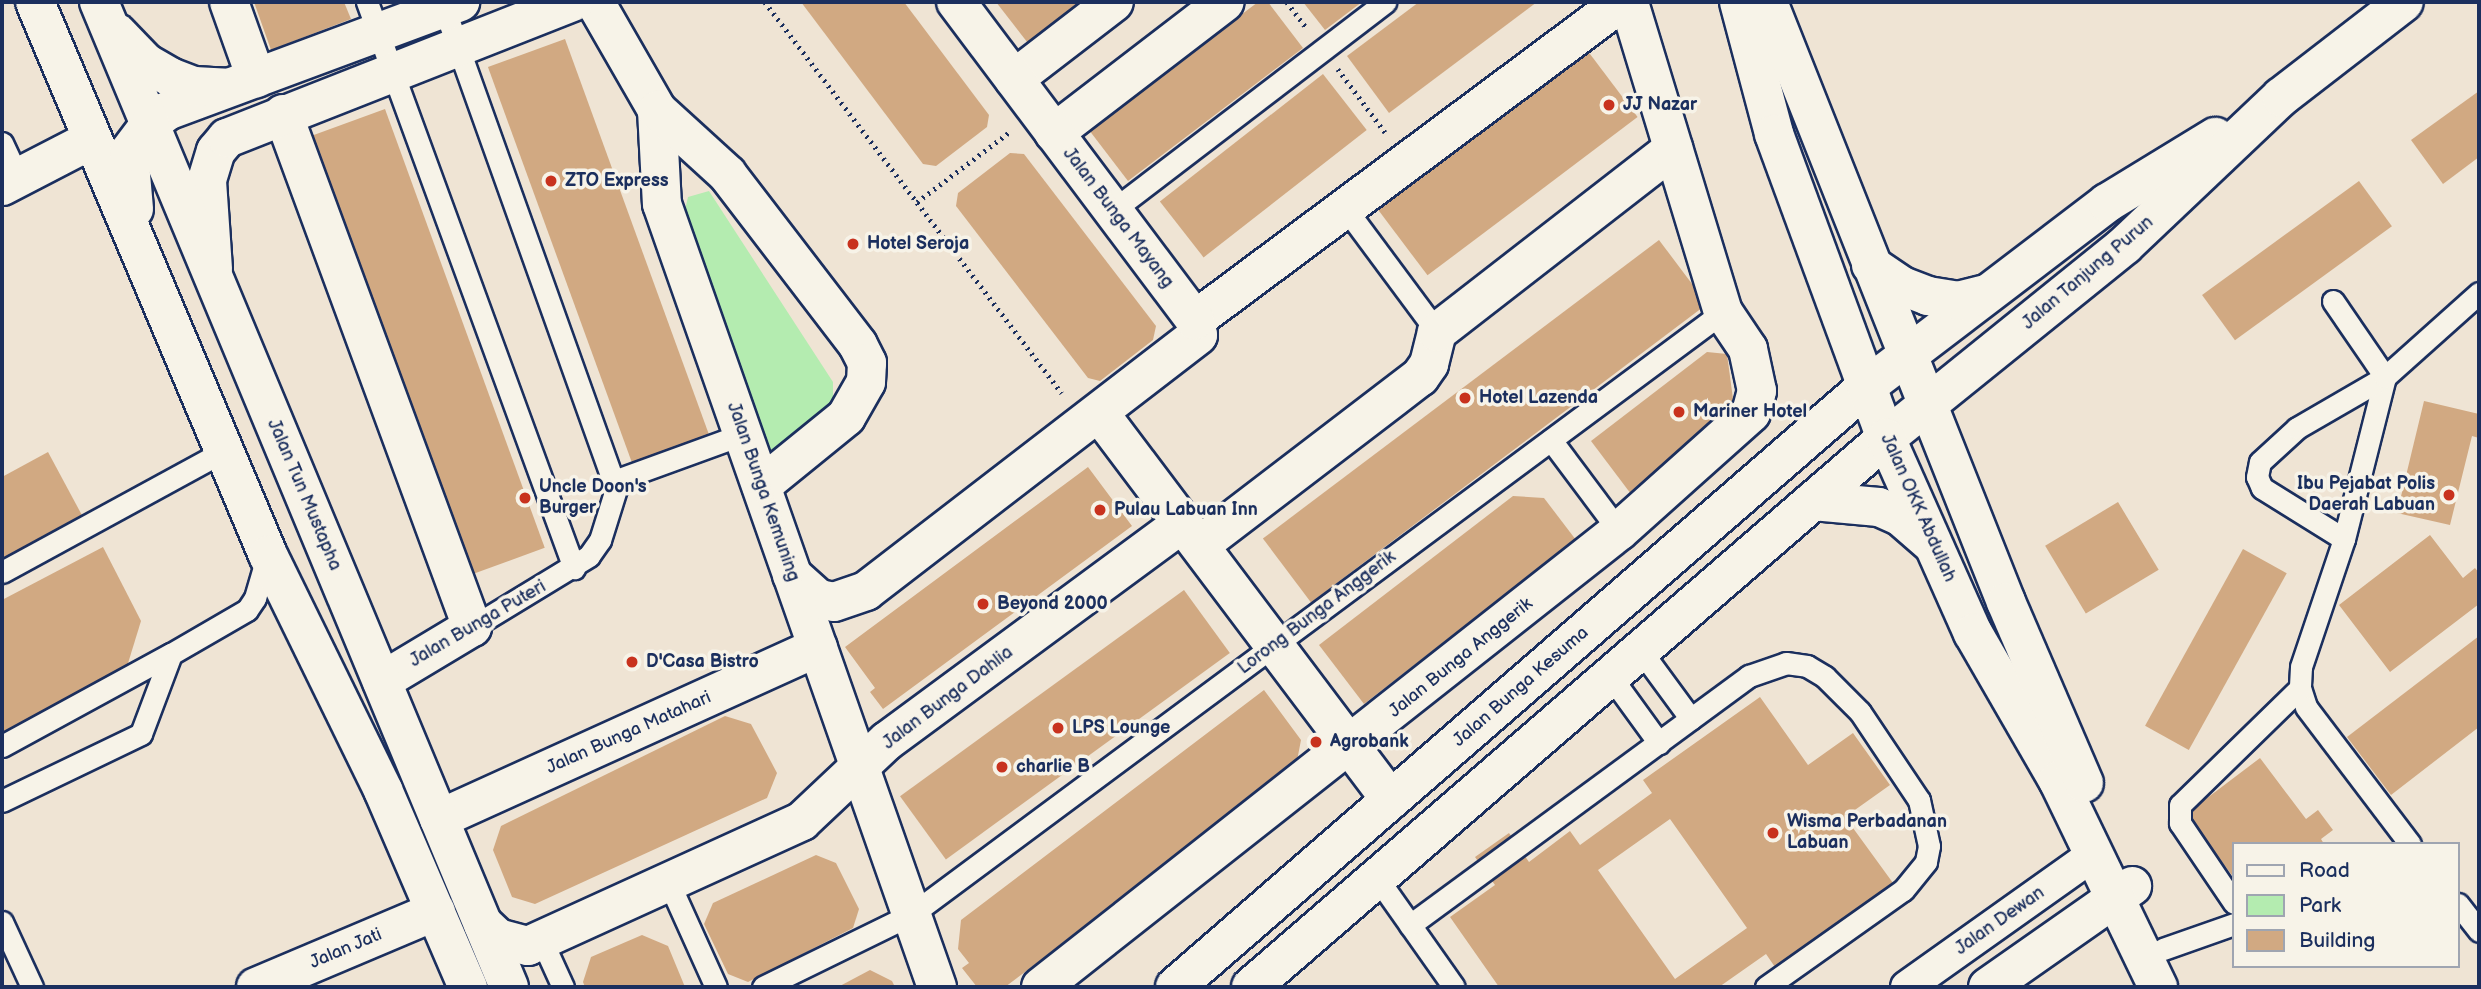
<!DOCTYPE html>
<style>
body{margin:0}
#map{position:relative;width:2481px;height:989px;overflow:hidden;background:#efe4d4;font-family:"Balsamiq Sans",sans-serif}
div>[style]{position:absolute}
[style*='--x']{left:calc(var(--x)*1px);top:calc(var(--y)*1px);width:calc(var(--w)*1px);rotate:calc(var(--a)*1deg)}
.green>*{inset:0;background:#b4ecb0}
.building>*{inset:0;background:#d1a982;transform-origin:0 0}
.path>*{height:4.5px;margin-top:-2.25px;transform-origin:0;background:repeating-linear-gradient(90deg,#1b2f5e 0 2px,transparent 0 7px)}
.roads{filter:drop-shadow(2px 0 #1b2f5e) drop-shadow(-2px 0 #1b2f5e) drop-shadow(0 2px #1b2f5e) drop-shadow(0 -2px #1b2f5e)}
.service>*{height:21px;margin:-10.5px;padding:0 10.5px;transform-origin:10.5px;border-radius:10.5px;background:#f7f3e8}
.pedestrian>*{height:32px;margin:-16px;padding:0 16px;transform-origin:16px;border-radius:16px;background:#f7f3e8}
.minor>*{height:38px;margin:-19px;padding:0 19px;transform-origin:19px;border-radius:19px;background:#f7f3e8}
.tertiary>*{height:38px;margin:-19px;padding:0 19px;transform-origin:19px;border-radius:19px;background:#f7f3e8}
.secondary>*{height:38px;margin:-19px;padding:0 19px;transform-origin:19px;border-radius:19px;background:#f7f3e8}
.dots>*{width:19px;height:19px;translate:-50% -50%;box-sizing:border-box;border:4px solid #f7f3e8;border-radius:50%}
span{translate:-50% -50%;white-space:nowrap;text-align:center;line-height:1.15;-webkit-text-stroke:7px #f7f3e8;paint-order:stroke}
.poi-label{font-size:18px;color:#1b2f5e;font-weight:700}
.left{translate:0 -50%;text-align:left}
.right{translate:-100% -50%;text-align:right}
.street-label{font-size:18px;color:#1b2f5e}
.frame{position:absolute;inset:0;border:4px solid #1b2f5e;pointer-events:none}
.legend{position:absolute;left:2232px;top:842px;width:228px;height:126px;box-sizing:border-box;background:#f7f3e8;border:2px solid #9fa5b1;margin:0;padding:9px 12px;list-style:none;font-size:21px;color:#1b2f5e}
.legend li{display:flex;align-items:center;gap:14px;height:35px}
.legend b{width:35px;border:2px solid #9fa5b1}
</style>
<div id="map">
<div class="green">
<i style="clip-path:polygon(709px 191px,833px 382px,833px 411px,777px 456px,763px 442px,685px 210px,688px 197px)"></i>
</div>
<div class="building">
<i style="clip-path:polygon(254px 2px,344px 2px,351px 19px,271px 50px)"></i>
<i style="clip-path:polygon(801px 2px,904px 2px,989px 115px,987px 127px,936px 166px,923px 164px)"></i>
<i style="clip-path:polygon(996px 2px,1090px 2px,1031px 47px)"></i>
<i style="clip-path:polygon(1258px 2px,1268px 2px,1303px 48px,1128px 181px,1089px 130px)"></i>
<i style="clip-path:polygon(1303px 2px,1362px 2px,1325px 30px)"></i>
<i style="clip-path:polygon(1419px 2px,1537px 2px,1389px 113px,1347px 56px)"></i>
<i style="left:565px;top:39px;width:423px;height:82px;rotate:70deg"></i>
<i style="left:1587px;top:50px;width:84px;height:263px;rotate:53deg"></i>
<i style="left:1323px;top:74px;width:71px;height:207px;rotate:52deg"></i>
<i style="clip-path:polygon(2479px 91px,2479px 157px,2443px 184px,2411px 140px)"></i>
<i style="left:385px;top:109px;width:467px;height:86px;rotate:70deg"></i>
<i style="clip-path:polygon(1010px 153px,1024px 154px,1156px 326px,1153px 340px,1100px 381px,1088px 378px,956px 206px,958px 193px)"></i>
<i style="left:2359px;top:181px;width:56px;height:194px;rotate:54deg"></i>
<i style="left:1659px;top:240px;width:80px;height:496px;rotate:53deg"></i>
<i style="clip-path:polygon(1707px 352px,1727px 354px,1733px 399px,1728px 426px,1634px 498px,1591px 441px)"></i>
<i style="clip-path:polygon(2424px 401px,2479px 414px,2479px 438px,2472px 436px,2450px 525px,2397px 513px)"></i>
<i style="clip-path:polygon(48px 452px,84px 519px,2px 562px,2px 477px)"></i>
<i style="clip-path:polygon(1088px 467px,1132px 526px,883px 709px,870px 692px,875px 688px,845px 647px)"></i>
<i style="clip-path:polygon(1513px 496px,1544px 498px,1576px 540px,1364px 704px,1319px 645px)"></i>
<i style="left:2118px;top:502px;width:79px;height:85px;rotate:59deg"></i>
<i style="clip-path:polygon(2430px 535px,2463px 578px,2475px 568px,2479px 573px,2479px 604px,2390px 672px,2339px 605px)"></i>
<i style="clip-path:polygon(103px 547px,141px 621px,125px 673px,2px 734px,2px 600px)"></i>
<i style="left:2243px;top:549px;width:50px;height:202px;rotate:29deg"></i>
<i style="left:1184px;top:590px;width:78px;height:351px;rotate:54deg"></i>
<i style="clip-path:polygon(2479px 636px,2479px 727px,2391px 795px,2347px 737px)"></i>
<i style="clip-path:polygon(1264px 690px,1301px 740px,1296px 766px,1005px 987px,977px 987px,962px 968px,969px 963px,958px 949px,961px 920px)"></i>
<i style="clip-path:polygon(evenodd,1760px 697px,1808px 765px,1853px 733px,1890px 785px,1845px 817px,1893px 883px,1775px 967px,1766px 954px,1719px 987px,1499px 987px,1450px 917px,1495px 885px,1475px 857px,1509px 833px,1529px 862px,1570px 831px,1580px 845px,1652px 793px,1643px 780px,1760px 697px,1670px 819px,1747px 928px,1675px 979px,1598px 870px,1670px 819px)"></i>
<i style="clip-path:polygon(725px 716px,751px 724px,777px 773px,767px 798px,535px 904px,512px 897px,493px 850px,501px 826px)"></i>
<i style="clip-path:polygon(2260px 758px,2306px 819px,2318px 810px,2333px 830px,2321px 839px,2324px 844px,2234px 844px,2234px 878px,2186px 814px)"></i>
<i style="clip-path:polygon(816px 855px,836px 863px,859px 909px,853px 928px,748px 982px,728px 974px,704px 924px,713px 903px)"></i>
<i style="clip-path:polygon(642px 935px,668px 946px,685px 987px,585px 987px,583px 982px,591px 957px)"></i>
<i style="clip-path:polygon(870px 970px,892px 981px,895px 987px,838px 987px)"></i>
</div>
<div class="path">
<i style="--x:765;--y:2;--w:491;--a:52.8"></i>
<i style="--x:1287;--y:2;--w:34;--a:53"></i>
<i style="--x:1338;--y:69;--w:79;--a:53.3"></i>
<i style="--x:917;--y:202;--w:118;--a:-37.1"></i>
</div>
<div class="roads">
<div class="service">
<i style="--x:367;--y:2;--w:603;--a:69.91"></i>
<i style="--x:442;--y:2;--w:517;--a:70.34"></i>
<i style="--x:616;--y:489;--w:53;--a:107.4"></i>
<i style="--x:600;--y:540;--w:19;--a:125"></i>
<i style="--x:589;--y:556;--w:137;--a:148.7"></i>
<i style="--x:2;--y:143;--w:38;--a:65"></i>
<i style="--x:1345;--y:208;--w:154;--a:53.4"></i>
<i style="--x:1112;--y:211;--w:344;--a:-37.4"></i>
<i style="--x:2333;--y:301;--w:92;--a:55.6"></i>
<i style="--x:2385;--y:377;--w:167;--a:104.2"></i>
<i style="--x:2344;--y:539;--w:135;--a:108.6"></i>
<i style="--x:2301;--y:667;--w:21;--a:93"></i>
<i style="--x:2300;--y:688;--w:20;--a:72"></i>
<i style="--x:2306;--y:707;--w:172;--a:52.8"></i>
<i style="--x:1551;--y:440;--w:114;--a:53.2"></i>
<i style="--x:614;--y:481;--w:137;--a:-20"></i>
<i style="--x:2344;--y:539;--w:97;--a:-148.1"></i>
<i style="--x:2262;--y:488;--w:12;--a:-114"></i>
<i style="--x:2257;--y:477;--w:15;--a:-79"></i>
<i style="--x:2260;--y:462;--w:50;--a:-42.6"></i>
<i style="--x:2297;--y:428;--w:102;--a:-30.1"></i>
<i style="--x:2385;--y:377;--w:126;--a:-41.8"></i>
<i style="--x:2;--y:572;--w:253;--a:-28.6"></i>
<i style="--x:1641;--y:651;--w:84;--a:53.7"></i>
<i style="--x:171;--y:654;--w:88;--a:-30.1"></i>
<i style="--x:247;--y:610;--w:14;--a:-56"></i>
<i style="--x:255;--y:598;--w:43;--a:-73.7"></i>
<i style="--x:1611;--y:677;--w:82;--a:54"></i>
<i style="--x:2;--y:746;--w:192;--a:-28.6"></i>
<i style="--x:171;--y:654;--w:85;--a:110.6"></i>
<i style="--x:141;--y:734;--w:154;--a:154.3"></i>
<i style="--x:1377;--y:878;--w:133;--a:54.8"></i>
<i style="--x:669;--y:883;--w:114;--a:65.7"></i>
<i style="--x:2234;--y:903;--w:97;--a:-124"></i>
<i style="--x:2180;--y:823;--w:18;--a:-90"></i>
<i style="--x:2180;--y:805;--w:168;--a:-44.3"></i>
<i style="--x:2458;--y:904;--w:34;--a:52"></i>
<i style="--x:2;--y:922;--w:72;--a:65.2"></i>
<i style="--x:1410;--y:925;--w:421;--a:-36.3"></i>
<i style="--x:1749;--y:676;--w:39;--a:-19"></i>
<i style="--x:1786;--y:663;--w:21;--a:8"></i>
<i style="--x:1807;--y:666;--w:21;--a:31"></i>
<i style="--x:1825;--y:677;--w:49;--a:45"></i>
<i style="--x:1860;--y:712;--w:106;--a:56.2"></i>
<i style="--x:1919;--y:800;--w:47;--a:77.7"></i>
<i style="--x:1929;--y:846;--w:16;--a:101"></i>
<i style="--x:1926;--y:862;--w:36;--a:129"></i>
<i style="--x:1903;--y:890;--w:168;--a:144.7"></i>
<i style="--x:542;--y:941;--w:51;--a:65.5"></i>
<i style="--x:2163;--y:949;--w:75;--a:-19.4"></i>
<i style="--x:763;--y:987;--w:166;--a:-26.1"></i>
<i style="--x:912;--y:914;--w:1010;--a:-36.59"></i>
</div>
<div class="pedestrian">
<i style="--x:1907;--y:987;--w:229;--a:-35.4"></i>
</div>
<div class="minor">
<i style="--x:229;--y:2;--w:81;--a:70.4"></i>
<i style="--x:595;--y:2;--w:125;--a:60.1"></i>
<i style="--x:657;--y:110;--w:94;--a:87"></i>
<i style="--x:662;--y:204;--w:830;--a:70.65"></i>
<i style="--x:1014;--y:79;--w:126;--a:-37.6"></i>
<i style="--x:657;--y:110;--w:95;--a:42.4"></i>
<i style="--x:727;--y:174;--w:215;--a:52.5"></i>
<i style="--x:858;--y:345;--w:20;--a:63"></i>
<i style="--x:867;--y:363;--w:19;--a:93"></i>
<i style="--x:866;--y:382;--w:40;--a:119.7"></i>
<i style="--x:846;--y:417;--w:109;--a:140.9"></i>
<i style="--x:283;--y:114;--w:547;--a:69.78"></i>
<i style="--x:472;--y:627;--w:105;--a:149"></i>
<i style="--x:150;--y:124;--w:21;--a:-37"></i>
<i style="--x:167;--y:111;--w:313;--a:-20.4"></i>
<i style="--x:1054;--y:133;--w:215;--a:-37.5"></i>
<i style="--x:2;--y:186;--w:102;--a:-27.3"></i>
<i style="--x:213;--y:269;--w:89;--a:-93.9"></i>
<i style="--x:207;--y:180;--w:30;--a:-73"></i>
<i style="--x:216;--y:151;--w:17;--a:-50"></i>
<i style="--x:227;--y:138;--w:372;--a:-21.5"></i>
<i style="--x:1195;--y:320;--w:532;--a:-36.68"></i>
<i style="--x:1100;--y:414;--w:483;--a:53"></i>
<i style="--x:1200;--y:545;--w:277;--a:-37.4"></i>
<i style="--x:1420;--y:377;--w:16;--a:-55"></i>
<i style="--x:1429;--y:364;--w:33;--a:-76"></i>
<i style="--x:1437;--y:332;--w:299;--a:-37.8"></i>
<i style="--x:792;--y:575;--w:36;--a:42"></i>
<i style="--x:819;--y:599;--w:15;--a:11"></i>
<i style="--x:834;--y:602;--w:34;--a:-19"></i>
<i style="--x:866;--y:591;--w:419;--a:-37.6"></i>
<i style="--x:1198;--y:335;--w:15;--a:-101"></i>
<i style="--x:1195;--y:320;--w:398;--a:-126.9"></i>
<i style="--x:439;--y:819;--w:416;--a:-24.4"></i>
<i style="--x:483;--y:924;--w:21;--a:43"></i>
<i style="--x:498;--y:938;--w:31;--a:15"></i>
<i style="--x:528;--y:946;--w:301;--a:-24.5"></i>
<i style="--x:802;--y:821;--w:117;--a:-43.3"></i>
<i style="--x:887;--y:741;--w:368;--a:-36.4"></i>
<i style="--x:1041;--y:987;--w:736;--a:-38.27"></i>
<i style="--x:1619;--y:531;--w:177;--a:-41.8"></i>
<i style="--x:1751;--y:413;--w:23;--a:-75"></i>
<i style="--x:1757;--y:391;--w:43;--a:-102.1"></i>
<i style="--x:1748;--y:349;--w:45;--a:-124"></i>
<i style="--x:1723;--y:312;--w:324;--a:-106.9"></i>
<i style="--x:1988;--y:987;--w:176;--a:-35"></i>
</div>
<div class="tertiary">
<i style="--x:256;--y:987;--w:195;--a:-22.9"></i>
<i style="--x:1175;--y:987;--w:917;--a:-40.97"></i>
<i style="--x:1867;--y:386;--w:302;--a:-37.3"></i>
<i style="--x:2107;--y:203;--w:127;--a:-31.4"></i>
<i style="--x:1251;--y:987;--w:839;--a:-40.85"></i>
<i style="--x:1886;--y:438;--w:307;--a:-38.9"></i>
<i style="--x:2125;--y:245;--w:215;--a:-43.5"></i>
<i style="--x:2281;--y:97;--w:155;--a:-37.7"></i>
</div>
<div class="secondary">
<i style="--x:35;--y:2;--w:600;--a:67.15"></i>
<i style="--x:268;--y:555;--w:262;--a:63.9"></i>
<i style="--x:383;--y:790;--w:215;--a:66.7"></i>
<i style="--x:99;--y:2;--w:1067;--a:67.4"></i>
<i style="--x:1739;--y:2;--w:137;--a:75.1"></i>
<i style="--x:1774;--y:134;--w:324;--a:69.8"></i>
<i style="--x:1886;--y:438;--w:214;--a:66"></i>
<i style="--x:1973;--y:633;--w:170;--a:60"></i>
<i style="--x:2058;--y:780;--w:230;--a:64.2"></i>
<i style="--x:1768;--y:2;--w:645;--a:68.36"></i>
<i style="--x:2006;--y:602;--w:197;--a:66.7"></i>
<i style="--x:117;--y:33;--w:42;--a:46"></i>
<i style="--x:146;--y:63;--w:28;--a:30"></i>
<i style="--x:170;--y:77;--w:26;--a:21"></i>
<i style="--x:194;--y:86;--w:33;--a:3"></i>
<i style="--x:134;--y:209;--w:57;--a:-95"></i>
<i style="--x:129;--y:152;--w:35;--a:-53"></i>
<i style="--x:1871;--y:265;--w:37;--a:34"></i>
<i style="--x:1902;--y:286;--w:28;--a:21"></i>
<i style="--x:1928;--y:296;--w:30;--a:9"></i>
<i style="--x:1958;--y:301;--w:30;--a:-14"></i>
<i style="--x:1813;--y:501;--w:66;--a:5.2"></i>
<i style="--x:1879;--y:507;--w:24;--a:24"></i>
<i style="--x:1901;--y:517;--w:40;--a:41"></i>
</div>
</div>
<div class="dots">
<i style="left:1609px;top:105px;background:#c8321e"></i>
<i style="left:551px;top:181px;background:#c8321e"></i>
<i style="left:853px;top:244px;background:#c8321e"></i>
<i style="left:1465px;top:398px;background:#c8321e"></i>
<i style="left:1679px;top:412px;background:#c8321e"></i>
<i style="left:2449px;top:495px;background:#c8321e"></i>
<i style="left:525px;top:498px;background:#c8321e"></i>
<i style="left:1100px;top:510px;background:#c8321e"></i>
<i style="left:983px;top:604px;background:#c8321e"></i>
<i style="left:632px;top:662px;background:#c8321e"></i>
<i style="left:1058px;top:728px;background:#c8321e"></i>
<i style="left:1316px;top:742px;background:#c8321e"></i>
<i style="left:1002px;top:767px;background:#c8321e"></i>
<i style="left:1773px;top:833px;background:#c8321e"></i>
</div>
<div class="poi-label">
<span class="left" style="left:1623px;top:105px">JJ Nazar</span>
<span class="left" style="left:565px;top:181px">ZTO Express</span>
<span class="left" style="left:867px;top:244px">Hotel Seroja</span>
<span class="left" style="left:1479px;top:398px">Hotel Lazenda</span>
<span class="left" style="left:1693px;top:412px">Mariner Hotel</span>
<span class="right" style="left:2435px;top:495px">Ibu Pejabat Polis<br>Daerah Labuan</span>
<span class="left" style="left:539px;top:498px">Uncle Doon's<br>Burger</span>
<span class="left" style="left:1114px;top:510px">Pulau Labuan Inn</span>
<span class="left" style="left:997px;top:604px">Beyond 2000</span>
<span class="left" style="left:646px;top:662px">D'Casa Bistro</span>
<span class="left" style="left:1072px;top:728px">LPS Lounge</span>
<span class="left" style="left:1330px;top:742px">Agrobank</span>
<span class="left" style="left:1016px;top:767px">charlie B</span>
<span class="left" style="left:1787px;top:833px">Wisma Perbadanan<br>Labuan</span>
</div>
<div class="street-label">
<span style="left:1118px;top:218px;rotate:53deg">Jalan Bunga Mayang</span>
<span style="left:2088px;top:273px;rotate:-40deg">Jalan Tanjung Purun</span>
<span style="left:763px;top:492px;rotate:71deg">Jalan Bunga Kemuning</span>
<span style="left:304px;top:495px;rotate:67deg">Jalan Tun Mustapha</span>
<span style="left:1918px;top:508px;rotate:66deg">Jalan OKK Abdullah</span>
<span style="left:1317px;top:613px;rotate:-37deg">Lorong Bunga Anggerik</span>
<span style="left:478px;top:624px;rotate:-30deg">Jalan Bunga Puteri</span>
<span style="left:1461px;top:658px;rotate:-39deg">Jalan Bunga Anggerik</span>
<span style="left:1521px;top:687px;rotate:-41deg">Jalan Bunga Kesuma</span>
<span style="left:948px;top:698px;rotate:-37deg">Jalan Bunga Dahlia</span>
<span style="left:629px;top:733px;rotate:-24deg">Jalan Bunga Matahari</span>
<span style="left:2000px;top:921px;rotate:-35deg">Jalan Dewan</span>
<span style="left:346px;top:949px;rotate:-23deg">Jalan Jati</span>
</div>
<div class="frame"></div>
<ul class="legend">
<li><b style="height:9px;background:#f7f3e8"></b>Road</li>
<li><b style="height:19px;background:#b4ecb0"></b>Park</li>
<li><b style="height:19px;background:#d1a982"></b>Building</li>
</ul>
</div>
